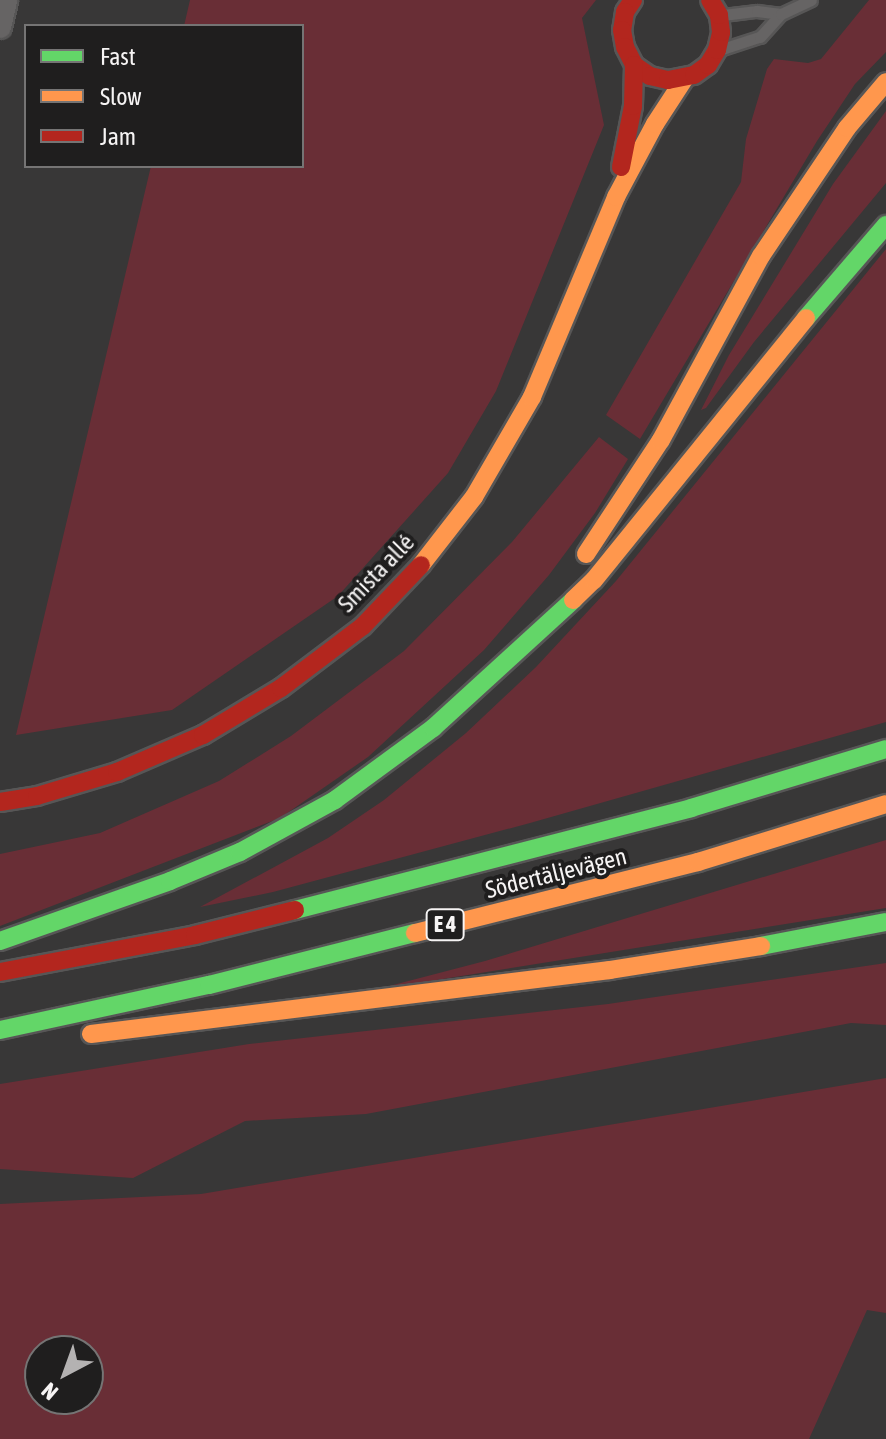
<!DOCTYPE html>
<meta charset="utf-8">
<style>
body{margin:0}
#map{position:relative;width:886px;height:1439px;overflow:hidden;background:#383737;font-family:"Asap Condensed",sans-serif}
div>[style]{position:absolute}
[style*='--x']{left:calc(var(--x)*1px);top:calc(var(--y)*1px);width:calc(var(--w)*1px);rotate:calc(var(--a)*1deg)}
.green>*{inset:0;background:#692e36}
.roads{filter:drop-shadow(2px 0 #575656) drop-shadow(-2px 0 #575656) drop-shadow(0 2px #575656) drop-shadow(0 -2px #575656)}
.lane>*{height:11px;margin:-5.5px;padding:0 5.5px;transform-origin:5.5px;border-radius:5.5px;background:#666464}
.street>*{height:22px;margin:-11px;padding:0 11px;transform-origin:11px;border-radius:11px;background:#666464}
.fast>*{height:18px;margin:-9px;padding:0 9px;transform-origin:9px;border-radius:9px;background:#63d668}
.slow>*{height:18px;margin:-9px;padding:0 9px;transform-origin:9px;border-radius:9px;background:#ff974d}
.jam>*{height:18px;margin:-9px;padding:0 9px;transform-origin:9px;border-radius:9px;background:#b3261e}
span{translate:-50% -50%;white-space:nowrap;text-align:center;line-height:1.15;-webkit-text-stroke:8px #1f1e1e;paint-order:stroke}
.shield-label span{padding:2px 6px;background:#1f1e1e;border:2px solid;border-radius:6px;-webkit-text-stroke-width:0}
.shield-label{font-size:22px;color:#f6f4f4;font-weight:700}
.street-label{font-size:24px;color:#f6f4f4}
.legend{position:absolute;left:24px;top:24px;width:280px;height:144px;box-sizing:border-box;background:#1f1e1e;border:2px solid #757474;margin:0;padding:10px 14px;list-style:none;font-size:24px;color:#f6f4f4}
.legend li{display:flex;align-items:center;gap:16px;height:40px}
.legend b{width:40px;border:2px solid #757474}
.north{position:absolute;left:24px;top:1335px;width:80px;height:80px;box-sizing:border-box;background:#1f1e1e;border:2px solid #757474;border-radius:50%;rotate:221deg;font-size:22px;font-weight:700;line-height:32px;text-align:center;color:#f6f4f4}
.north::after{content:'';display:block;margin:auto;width:28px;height:36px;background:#b4b2b2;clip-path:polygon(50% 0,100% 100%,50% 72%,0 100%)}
</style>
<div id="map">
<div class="green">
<i style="clip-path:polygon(190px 0,596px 0,582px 18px,604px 125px,496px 391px,448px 473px,338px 596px,172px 710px,16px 735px,151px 166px,302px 166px,302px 26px,184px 26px)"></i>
<i style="clip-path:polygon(869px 0,886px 0,886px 52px,855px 84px,817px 141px,640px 439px,606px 415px,741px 182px,746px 139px,767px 69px,774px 59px,808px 63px,821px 59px)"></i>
<i style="clip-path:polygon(886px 111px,886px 183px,754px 342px,706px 408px,701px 410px,729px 355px,833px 184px)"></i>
<i style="clip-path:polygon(886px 249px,886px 722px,530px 823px,273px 892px,200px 907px,328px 838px,384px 800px,466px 733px,536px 667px,616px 581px)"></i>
<i style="clip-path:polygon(599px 437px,628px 459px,595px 513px,549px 575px,484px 650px,368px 757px,280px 818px,0 926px,0 854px,100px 833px,219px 781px,291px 736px,404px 651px,512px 542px)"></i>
<i style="clip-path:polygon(886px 840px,886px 908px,374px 990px,485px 961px)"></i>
<i style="clip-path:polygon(886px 963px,886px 1025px,851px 1023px,366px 1114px,245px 1121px,133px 1178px,0 1169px,0 1084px,249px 1044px,608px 1004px)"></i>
<i style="clip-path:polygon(evenodd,886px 1078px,886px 1313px,867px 1310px,809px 1439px,0 1439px,0 1204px,201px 1194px,886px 1078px,40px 1351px,88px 1351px,88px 1399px,40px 1399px,40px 1351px)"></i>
</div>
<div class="roads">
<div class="lane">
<i style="--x:723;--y:15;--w:34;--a:-7"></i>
<i style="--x:757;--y:11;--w:24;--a:7"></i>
<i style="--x:722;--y:49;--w:40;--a:-18"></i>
<i style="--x:760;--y:37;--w:31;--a:-48"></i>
<i style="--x:781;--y:14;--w:33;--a:-25"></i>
</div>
<div class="street">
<i style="--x:0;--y:27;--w:28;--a:-77"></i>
</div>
<div class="fast">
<i style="--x:806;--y:318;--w:123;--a:-49.3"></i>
<i style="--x:295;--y:910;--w:409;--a:-14.4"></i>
<i style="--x:691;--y:808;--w:204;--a:-16.8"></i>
<i style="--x:0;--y:941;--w:180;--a:-19.4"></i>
<i style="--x:170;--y:881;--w:76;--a:-22.5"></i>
<i style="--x:240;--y:852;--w:108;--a:-28.7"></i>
<i style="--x:335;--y:800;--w:122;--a:-36.3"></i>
<i style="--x:433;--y:728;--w:190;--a:-42.4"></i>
<i style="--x:761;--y:946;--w:127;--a:-10.9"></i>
<i style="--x:0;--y:1030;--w:214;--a:-12.2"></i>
<i style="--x:209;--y:985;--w:212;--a:-14.2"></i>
</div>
<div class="slow">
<i style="--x:586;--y:554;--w:136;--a:-56.7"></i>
<i style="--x:661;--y:440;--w:209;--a:-61.5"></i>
<i style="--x:761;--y:256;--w:154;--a:-56.1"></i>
<i style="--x:847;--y:128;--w:60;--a:-49.7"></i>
<i style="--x:421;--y:565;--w:86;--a:-52.1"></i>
<i style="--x:474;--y:497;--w:116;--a:-59.9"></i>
<i style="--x:532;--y:397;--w:217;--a:-67.2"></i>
<i style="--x:616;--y:197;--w:83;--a:-61.9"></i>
<i style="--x:655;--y:124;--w:55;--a:-56.9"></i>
<i style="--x:573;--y:600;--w:29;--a:-44"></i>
<i style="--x:594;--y:580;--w:337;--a:-51"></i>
<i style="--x:415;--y:933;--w:292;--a:-14.1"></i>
<i style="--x:698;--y:862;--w:197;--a:-17.1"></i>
<i style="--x:91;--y:1034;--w:523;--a:-7.03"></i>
<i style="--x:610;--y:970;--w:153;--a:-9"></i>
</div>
<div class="jam">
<i style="--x:633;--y:0;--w:14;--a:124"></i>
<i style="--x:625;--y:12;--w:18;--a:99"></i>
<i style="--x:622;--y:30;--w:17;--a:80"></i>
<i style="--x:625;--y:47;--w:20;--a:63"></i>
<i style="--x:634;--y:65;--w:19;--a:35"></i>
<i style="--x:650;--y:76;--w:18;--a:13"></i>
<i style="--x:668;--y:80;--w:26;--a:-11"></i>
<i style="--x:694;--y:75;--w:17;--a:-36"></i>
<i style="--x:708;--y:65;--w:17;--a:-59"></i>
<i style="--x:717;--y:50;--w:18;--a:-77"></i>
<i style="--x:721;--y:32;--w:17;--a:-97"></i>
<i style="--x:719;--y:15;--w:17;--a:-121"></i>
<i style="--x:621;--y:167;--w:62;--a:-78.9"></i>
<i style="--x:633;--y:106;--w:41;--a:-88.6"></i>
<i style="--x:0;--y:802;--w:37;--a:-9"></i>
<i style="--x:37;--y:796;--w:84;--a:-16.7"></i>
<i style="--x:117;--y:772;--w:94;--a:-23.3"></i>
<i style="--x:203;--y:735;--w:91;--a:-31.1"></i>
<i style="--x:281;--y:688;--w:103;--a:-37.1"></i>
<i style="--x:363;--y:626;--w:84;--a:-46.4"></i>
<i style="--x:0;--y:972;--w:198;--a:-10.7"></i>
<i style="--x:195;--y:935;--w:103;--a:-14"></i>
</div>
</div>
<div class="shield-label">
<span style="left:445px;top:925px">E 4</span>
</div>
<div class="street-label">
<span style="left:376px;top:573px;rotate:-46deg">Smista allé</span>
<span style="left:556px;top:873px;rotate:-14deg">Södertäljevägen</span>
</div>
<ul class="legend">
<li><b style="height:10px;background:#63d668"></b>Fast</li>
<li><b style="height:10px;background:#ff974d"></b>Slow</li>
<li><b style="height:10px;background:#b3261e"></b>Jam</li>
</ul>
<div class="north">N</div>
</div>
